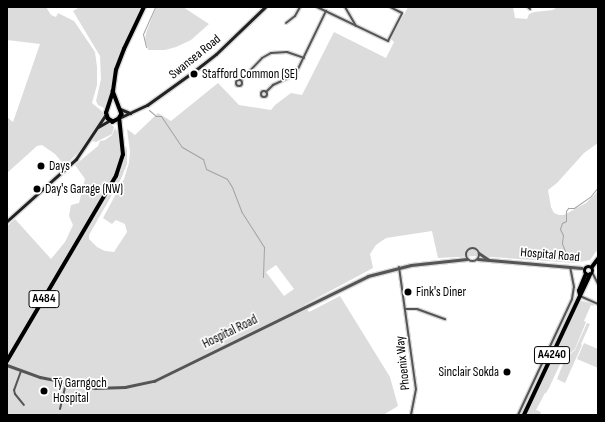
<!DOCTYPE html>
<meta charset="utf-8">
<style>
body{margin:0}
#map{position:relative;width:605px;height:422px;overflow:hidden;background:#fff;font-family:"Sofia Sans Condensed",sans-serif}
div>[style]{position:absolute}
[style*='--x']{left:calc(var(--x)*1px);top:calc(var(--y)*1px);width:calc(var(--w)*1px);rotate:calc(var(--a)*1deg)}
.green>*{inset:0;background:#dcdcdc}
.stream>*{height:1px;margin:-0.5px;padding:0 0.5px;transform-origin:0.5px;border-radius:0.5px;background:#a3a3a3}
.roads{filter:drop-shadow(1px 0 #dbdbdb) drop-shadow(-1px 0 #dbdbdb) drop-shadow(0 1px #dbdbdb) drop-shadow(0 -1px #dbdbdb)}
.minor>*{height:2px;margin:-1px;padding:0 1px;transform-origin:1px;border-radius:1px;background:#555}
.minor>.ring{margin:-1px;padding:0;box-sizing:content-box;background:none;border:2px solid #555;border-radius:50%}
.tertiary>*{height:2.5px;margin:-1.25px;padding:0 1.25px;transform-origin:1.25px;border-radius:1.25px;background:#555}
.tertiary>.ring{margin:-1.25px;padding:0;box-sizing:content-box;background:none;border:2.5px solid #555;border-radius:50%}
.secondary>*{height:3px;margin:-1.5px;padding:0 1.5px;transform-origin:1.5px;border-radius:1.5px;background:#222}
.primary>*{height:3.5px;margin:-1.75px;padding:0 1.75px;transform-origin:1.75px;border-radius:1.75px;background:#000}
.primary>.ring{margin:-1.75px;padding:0;box-sizing:content-box;background:none;border:3.5px solid #000;border-radius:50%}
.dots>*{width:11px;height:11px;translate:-50% -50%;box-sizing:border-box;border:2px solid #fff;border-radius:50%}
span{translate:-50% -50%;white-space:nowrap;text-align:center;line-height:1.15;-webkit-text-stroke:3.5px #fff;paint-order:stroke}
.shield-label span{padding:1px 3px;background:#fff;border:1px solid;border-radius:3px;-webkit-text-stroke-width:0}
.shield-label{font-size:12px;color:#000;font-weight:700}
.street-label{font-size:13px;color:#000}
.poi-label{font-size:13px;color:#000}
.left{translate:0 -50%;text-align:left}
.right{translate:-100% -50%;text-align:right}
.frame{position:absolute;inset:0;border:8px solid #000;pointer-events:none}
</style>
<div id="map">
<div class="green">
<i style="clip-path:polygon(7px 7px,46px 7px,51px 15px,56px 17px,58px 13px,74px 21px,95px 52px,97px 67px,97px 85px,92px 103px,103px 112px,103px 116px,83px 147px,65px 166px,55px 154px,42px 145px,37px 146px,7px 173px,7px 117px,13px 122px,40px 44px,7px 40px)"></i>
<i style="clip-path:polygon(80px 7px,141px 7px,115px 64px,108px 102px,104px 108px,98px 105px,96px 101px,101px 79px,100px 56px,73px 11px)"></i>
<i style="clip-path:polygon(156px 7px,183px 7px,209px 24px,191px 40px,176px 47px,165px 50px,148px 50px,145px 40px,146px 33px)"></i>
<i style="clip-path:polygon(evenodd,408px 7px,513px 7px,515px 18px,527px 19px,529px 14px,534px 12px,553px 10px,557px 7px,598px 7px,598px 143px,584px 153px,557px 183px,548px 190px,551px 207px,554px 213px,559px 215px,564px 215px,586px 203px,598px 191px,598px 249px,590px 260px,575px 263px,478px 256px,438px 258px,432px 231px,386px 238px,376px 245px,370px 254px,373px 268px,304px 305px,309px 312px,340px 296px,390px 377px,398px 406px,383px 415px,7px 415px,7px 226px,15px 219px,51px 259px,65px 242px,73px 225px,69px 216px,71px 205px,79px 203px,85px 179px,75px 165px,98px 146px,100px 141px,105px 140px,112px 135px,115px 128px,119px 135px,121px 156px,116px 172px,62px 265px,67px 265px,113px 188px,123px 165px,127px 146px,127px 164px,121px 179px,89px 235px,89px 239px,97px 247px,105px 251px,114px 252px,127px 232px,125px 224px,116px 220px,112px 224px,103px 218px,124px 179px,129px 163px,130px 152px,127px 129px,135px 135px,158px 113px,171px 121px,218px 83px,239px 105px,271px 110px,275px 105px,291px 93px,302px 95px,334px 32px,386px 58px,394px 42px,391px 39px,408px 7px,276px 265px,294px 289px,284px 296px,266px 272px,276px 265px)"></i>
<i style="clip-path:polygon(109px 123px,114px 127px,112px 134px,96px 142px,92px 141px,97px 131px)"></i>
<i style="clip-path:polygon(582px 301px,594px 304px,593px 306px,591px 305px,584px 321px,586px 322px,575px 349px,565px 358px,561px 351px,557px 349px,579px 303px)"></i>
<i style="clip-path:polygon(587px 323px,590px 324px,581px 344px,582px 345px,565px 383px,557px 379px,565px 359px,575px 350px)"></i>
<i style="clip-path:polygon(584px 343px,598px 349px,598px 368px,577px 359px)"></i>
<i style="clip-path:polygon(555px 353px,561px 355px,562px 360px,549px 388px,546px 393px,545px 393px,536px 410px,541px 412px,540px 415px,526px 415px)"></i>
</div>
<div class="stream">
<i style="--x:146;--y:47;--w:13;--a:-103"></i>
<i style="--x:143;--y:34;--w:30;--a:-66"></i>
<i style="--x:149;--y:110;--w:9;--a:41"></i>
<i style="--x:156;--y:116;--w:5;--a:0"></i>
<i style="--x:161;--y:116;--w:37;--a:56"></i>
<i style="--x:182;--y:147;--w:24;--a:30"></i>
<i style="--x:203;--y:159;--w:10;--a:73"></i>
<i style="--x:206;--y:169;--w:23;--a:25"></i>
<i style="--x:227;--y:179;--w:9;--a:58"></i>
<i style="--x:232;--y:187;--w:26;--a:69"></i>
<i style="--x:241;--y:211;--w:43;--a:57.4"></i>
<i style="--x:264;--y:247;--w:30;--a:92"></i>
<i style="--x:568;--y:259;--w:17;--a:-111"></i>
<i style="--x:562;--y:243;--w:8;--a:-83"></i>
<i style="--x:563;--y:235;--w:7;--a:-117"></i>
<i style="--x:560;--y:229;--w:6;--a:-72"></i>
<i style="--x:562;--y:223;--w:4;--a:-27"></i>
<i style="--x:566;--y:221;--w:10;--a:-90"></i>
<i style="--x:566;--y:211;--w:4;--a:-56"></i>
<i style="--x:568;--y:208;--w:6;--a:0"></i>
<i style="--x:574;--y:208;--w:19;--a:-35"></i>
<i style="--x:590;--y:197;--w:13;--a:-51"></i>
</div>
<div class="roads">
<div class="minor">
<i style="--x:317;--y:7;--w:79;--a:25.6"></i>
<i style="--x:388;--y:41;--w:31;--a:-63"></i>
<i style="--x:402;--y:13;--w:13;--a:-153"></i>
<i style="--x:345;--y:7;--w:22;--a:60"></i>
<i style="--x:528;--y:7;--w:3;--a:45"></i>
<i style="--x:286;--y:23;--w:11;--a:-38"></i>
<i style="--x:295;--y:16;--w:10;--a:-61"></i>
<i class="ring" style="left:236px;top:80px;width:4px;height:4px"></i>
<i style="--x:241;--y:80;--w:30;--a:-46"></i>
<i style="--x:262;--y:58;--w:10;--a:-29"></i>
<i style="--x:271;--y:53;--w:16;--a:-4"></i>
<i style="--x:287;--y:52;--w:18;--a:19"></i>
<i class="ring" style="left:261px;top:91px;width:4px;height:4px"></i>
<i style="--x:266;--y:92;--w:10;--a:-45"></i>
<i style="--x:273;--y:85;--w:21;--a:-25"></i>
<i style="--x:292;--y:76;--w:7;--a:-45"></i>
<i style="--x:297;--y:71;--w:67;--a:-64.2"></i>
<i style="--x:399;--y:267;--w:123;--a:82.1"></i>
<i style="--x:416;--y:389;--w:26;--a:101"></i>
<i style="--x:593;--y:274;--w:11;--a:63"></i>
<i style="--x:580;--y:296;--w:20;--a:24"></i>
<i style="--x:405;--y:309;--w:12;--a:0"></i>
<i style="--x:417;--y:309;--w:30;--a:20"></i>
<i style="--x:21;--y:371;--w:20;--a:110"></i>
<i style="--x:14;--y:390;--w:4;--a:76"></i>
<i style="--x:15;--y:394;--w:14;--a:51"></i>
<i style="--x:60;--y:409;--w:28;--a:-77"></i>
<i style="--x:518;--y:415;--w:128;--a:-65"></i>
<i style="--x:572;--y:299;--w:12;--a:-81"></i>
<i style="--x:574;--y:287;--w:20;--a:-101"></i>
</div>
<div class="tertiary">
<i class="ring" style="left:466px;top:248px;width:11.5px;height:11.5px"></i>
<i style="--x:479;--y:253;--w:11;--a:34"></i>
<i style="--x:478;--y:259;--w:104;--a:4.9"></i>
<i style="--x:7;--y:365;--w:35;--a:20"></i>
<i style="--x:40;--y:377;--w:56;--a:11.3"></i>
<i style="--x:95;--y:388;--w:30;--a:-2"></i>
<i style="--x:125;--y:387;--w:30;--a:-12"></i>
<i style="--x:154;--y:381;--w:238;--a:-26.1"></i>
<i style="--x:368;--y:276;--w:44;--a:-14.3"></i>
<i style="--x:411;--y:265;--w:56;--a:-6.1"></i>
</div>
<div class="secondary">
<i style="--x:120;--y:109;--w:11;--a:22"></i>
<i style="--x:121;--y:117;--w:29;--a:-25"></i>
<i style="--x:147;--y:105;--w:57;--a:-35.7"></i>
<i style="--x:193;--y:72;--w:29;--a:-38"></i>
<i style="--x:216;--y:54;--w:68;--a:-43.8"></i>
<i style="--x:98;--y:127;--w:14;--a:-30"></i>
<i style="--x:7;--y:221;--w:93;--a:-41.9"></i>
<i style="--x:76;--y:159;--w:54;--a:-56.3"></i>
</div>
<div class="primary">
<i style="--x:113;--y:91;--w:25;--a:69"></i>
<i style="--x:122;--y:114;--w:6;--a:121"></i>
<i style="--x:119;--y:119;--w:7;--a:153"></i>
<i style="--x:113;--y:122;--w:6;--a:-149"></i>
<i style="--x:108;--y:119;--w:6;--a:-108"></i>
<i style="--x:106;--y:113;--w:23;--a:-72"></i>
<i style="--x:113;--y:91;--w:21;--a:-82"></i>
<i style="--x:116;--y:70;--w:22;--a:-69"></i>
<i style="--x:124;--y:49;--w:47;--a:-64.5"></i>
<i class="ring" style="left:584.5px;top:266.5px;width:5.5px;height:5.5px"></i>
<i style="--x:592;--y:267;--w:10;--a:-53"></i>
<i style="--x:580;--y:295;--w:4;--a:-104"></i>
<i style="--x:579;--y:291;--w:18;--a:-68"></i>
<i style="--x:7;--y:361;--w:215;--a:-59.5"></i>
<i style="--x:116;--y:176;--w:22;--a:-72"></i>
<i style="--x:123;--y:155;--w:36;--a:-96"></i>
<i style="--x:524;--y:415;--w:155;--a:-64.8"></i>
</div>
</div>
<div class="dots">
<i style="left:194px;top:74px;background:#000"></i>
<i style="left:41px;top:166px;background:#000"></i>
<i style="left:37px;top:189px;background:#000"></i>
<i style="left:408px;top:292px;background:#000"></i>
<i style="left:507px;top:372px;background:#000"></i>
<i style="left:44px;top:391px;background:#000"></i>
</div>
<div class="shield-label">
<span style="left:44px;top:299px">A484</span>
<span style="left:552px;top:355px">A4240</span>
</div>
<div class="street-label">
<span style="left:195px;top:57px;rotate:-39deg">Swansea Road</span>
<span style="left:550px;top:255px;rotate:5deg">Hospital Road</span>
<span style="left:230px;top:332px;rotate:-26deg">Hospital Road</span>
<span style="left:403px;top:363px;rotate:-96deg">Phoenix Way</span>
</div>
<div class="poi-label">
<span class="left" style="left:202px;top:74px">Stafford Common (SE)</span>
<span class="left" style="left:49px;top:166px">Days</span>
<span class="left" style="left:45px;top:189px">Day's Garage (NW)</span>
<span class="left" style="left:416px;top:292px">Fink's Diner</span>
<span class="right" style="left:499px;top:372px">Sinclair Sokda</span>
<span class="left" style="left:53px;top:391px">Tŷ Garngoch<br>Hospital</span>
</div>
<div class="frame"></div>
</div>
